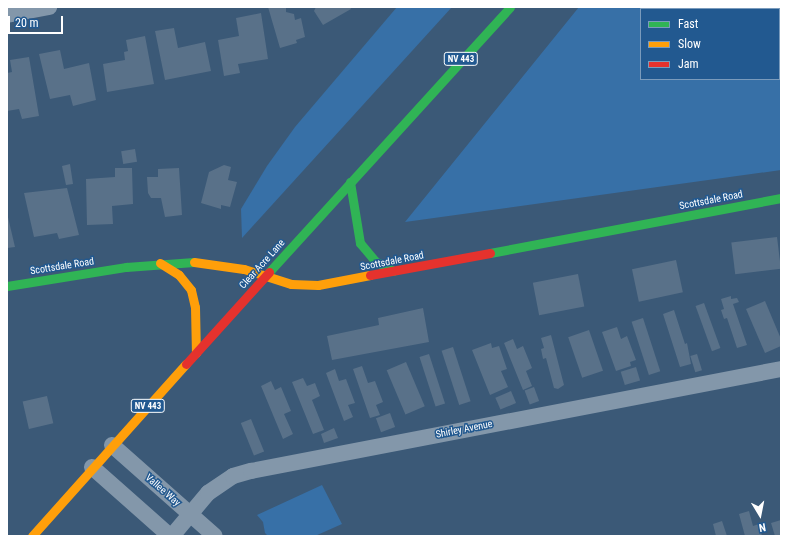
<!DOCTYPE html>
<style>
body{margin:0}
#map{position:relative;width:788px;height:543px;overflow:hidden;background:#3b5977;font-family:"Roboto Condensed",sans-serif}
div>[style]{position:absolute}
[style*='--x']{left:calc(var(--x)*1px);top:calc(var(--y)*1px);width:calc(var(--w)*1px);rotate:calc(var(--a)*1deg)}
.green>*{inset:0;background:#3770a7}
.building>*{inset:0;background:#597189;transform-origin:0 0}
.street>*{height:16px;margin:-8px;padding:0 8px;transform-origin:8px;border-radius:8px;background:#8397aa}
.fast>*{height:9px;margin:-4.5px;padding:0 4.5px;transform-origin:4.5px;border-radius:4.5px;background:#30b455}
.slow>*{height:9px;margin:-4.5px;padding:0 4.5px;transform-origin:4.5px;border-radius:4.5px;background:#ff9f0a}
.jam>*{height:9px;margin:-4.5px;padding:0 4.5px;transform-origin:4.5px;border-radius:4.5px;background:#e5322d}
span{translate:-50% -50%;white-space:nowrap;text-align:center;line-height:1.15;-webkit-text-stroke:3px #225990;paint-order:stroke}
.shield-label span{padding:1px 3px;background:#225990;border:1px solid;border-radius:3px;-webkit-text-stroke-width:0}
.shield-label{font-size:9px;color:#fff;font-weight:700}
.street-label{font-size:10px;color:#fff}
.frame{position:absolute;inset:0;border:8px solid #fff;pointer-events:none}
.legend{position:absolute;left:640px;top:8px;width:140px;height:72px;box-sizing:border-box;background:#225990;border:1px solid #7a9bbc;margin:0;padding:5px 7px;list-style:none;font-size:12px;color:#fff}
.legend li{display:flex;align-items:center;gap:8px;height:20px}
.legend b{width:20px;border:1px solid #7a9bbc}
.north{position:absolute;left:740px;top:495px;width:40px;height:40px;-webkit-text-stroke:3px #225990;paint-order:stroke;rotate:170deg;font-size:11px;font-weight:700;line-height:16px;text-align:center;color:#fff}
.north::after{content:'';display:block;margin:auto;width:14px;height:18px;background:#fff;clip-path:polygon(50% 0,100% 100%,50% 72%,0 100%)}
.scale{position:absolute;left:8px;top:16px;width:55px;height:18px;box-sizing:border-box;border:2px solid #fff;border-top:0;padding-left:5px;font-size:12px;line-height:14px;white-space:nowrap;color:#fff;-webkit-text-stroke:3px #225990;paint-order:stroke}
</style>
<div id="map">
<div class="green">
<i style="clip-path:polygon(397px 7px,452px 7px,242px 238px,241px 209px,267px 166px,295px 127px)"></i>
<i style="clip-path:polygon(evenodd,579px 7px,781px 7px,781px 170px,405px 222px,579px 7px,641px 9px,779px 9px,779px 79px,641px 79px,641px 9px)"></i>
<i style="clip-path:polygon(322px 485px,342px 524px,315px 536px,268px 536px,265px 533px,263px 522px,257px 515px)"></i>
</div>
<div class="building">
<i style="clip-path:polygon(268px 7px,286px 7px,286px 12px,294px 14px,295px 20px,301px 18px,305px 37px,296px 40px,297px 43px,280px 48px)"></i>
<i style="clip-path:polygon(316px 7px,350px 7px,351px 9px,323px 25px,314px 11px)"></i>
<i style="clip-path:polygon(261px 13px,268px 59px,238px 64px,240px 73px,224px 76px,218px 40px,239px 36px,236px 18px)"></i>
<i style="clip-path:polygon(174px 28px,178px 48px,205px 42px,211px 71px,165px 80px,155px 31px)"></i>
<i style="clip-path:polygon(145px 36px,154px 84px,107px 92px,103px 64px,125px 60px,124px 52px,128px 51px,126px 40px)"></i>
<i style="clip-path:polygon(60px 50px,64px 69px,89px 63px,96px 100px,73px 106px,70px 95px,50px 99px,39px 54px)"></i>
<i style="clip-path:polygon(29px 57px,39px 116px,22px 119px,19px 109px,7px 111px,7px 73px,12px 72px,10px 60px)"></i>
<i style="left:135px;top:149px;width:13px;height:14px;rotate:81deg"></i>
<i style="clip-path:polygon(70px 164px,73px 184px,66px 185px,62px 166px)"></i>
<i style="clip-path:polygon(224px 165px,231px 167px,228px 180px,237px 182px,230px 207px,221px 205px,221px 209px,201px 203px,209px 172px)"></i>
<i style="clip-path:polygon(115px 168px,132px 168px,133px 204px,112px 206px,113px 224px,87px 225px,86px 179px,115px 177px)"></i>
<i style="clip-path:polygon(179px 168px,182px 215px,165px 217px,161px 198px,151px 198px,148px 193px,147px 177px,158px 177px,158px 169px)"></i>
<i style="clip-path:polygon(67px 188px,79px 235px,59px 239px,57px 233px,34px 237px,24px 193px)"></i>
<i style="clip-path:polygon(7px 213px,15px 247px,7px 248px)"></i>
<i style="left:777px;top:237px;width:32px;height:46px;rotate:83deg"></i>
<i style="left:676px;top:260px;width:33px;height:45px;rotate:78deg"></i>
<i style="left:578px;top:274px;width:33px;height:46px;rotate:79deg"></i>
<i style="clip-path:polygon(731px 296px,731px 299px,737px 298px,739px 302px,733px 304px,747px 345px,737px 348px,727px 318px,724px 319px,721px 310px,724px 309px,721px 299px)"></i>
<i style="clip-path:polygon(765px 301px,781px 339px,781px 346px,765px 353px,746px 309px)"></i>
<i style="left:704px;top:303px;width:48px;height:9px;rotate:70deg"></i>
<i style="clip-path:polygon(423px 308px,429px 342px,332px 360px,327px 336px,379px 325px,378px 318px)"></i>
<i style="clip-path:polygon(674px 310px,685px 344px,687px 343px,691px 364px,680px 367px,663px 314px)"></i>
<i style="left:643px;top:318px;width:56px;height:12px;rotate:72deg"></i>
<i style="clip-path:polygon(617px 327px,621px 339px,627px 336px,636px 360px,630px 362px,631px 366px,616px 371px,602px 332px)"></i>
<i style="left:589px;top:330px;width:43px;height:22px;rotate:71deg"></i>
<i style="clip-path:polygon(551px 335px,564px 385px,558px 389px,554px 388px,546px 358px,543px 359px,541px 349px,544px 348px,541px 338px)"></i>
<i style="clip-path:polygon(513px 339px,517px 349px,523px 346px,532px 368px,526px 371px,532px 386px,523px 390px,504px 343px)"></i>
<i style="clip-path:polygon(491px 343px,492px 348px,499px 346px,507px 369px,501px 371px,508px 387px,490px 395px,472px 350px)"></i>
<i style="left:453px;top:347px;width:57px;height:12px;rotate:72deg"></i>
<i style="left:429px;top:354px;width:52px;height:10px;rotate:72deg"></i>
<i style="left:697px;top:354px;width:17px;height:7px;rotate:73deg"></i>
<i style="left:406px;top:362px;width:48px;height:21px;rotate:67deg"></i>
<i style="clip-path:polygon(362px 366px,368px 383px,375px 381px,383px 402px,376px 405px,380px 415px,370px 418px,353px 369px)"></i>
<i style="left:636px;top:367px;width:14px;height:16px;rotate:73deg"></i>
<i style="clip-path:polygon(335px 369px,339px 381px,346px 379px,355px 403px,348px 405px,353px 417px,344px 421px,326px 373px)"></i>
<i style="clip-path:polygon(303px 378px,307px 386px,315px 383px,320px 396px,312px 400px,324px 430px,313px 434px,292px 382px)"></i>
<i style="clip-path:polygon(271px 381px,275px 390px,281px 387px,291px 411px,284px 414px,293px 434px,283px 439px,261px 386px)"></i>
<i style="left:534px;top:387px;width:15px;height:10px;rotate:70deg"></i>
<i style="left:511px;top:391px;width:13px;height:17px;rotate:67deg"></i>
<i style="left:47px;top:396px;width:28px;height:25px;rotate:77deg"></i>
<i style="left:390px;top:413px;width:15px;height:15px;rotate:70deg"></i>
<i style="left:251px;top:419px;width:35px;height:11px;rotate:68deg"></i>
<i style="clip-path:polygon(334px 428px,338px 438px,324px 443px,321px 434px)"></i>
<i style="clip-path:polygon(749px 511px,753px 526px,759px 524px,762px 536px,745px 536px,739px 514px)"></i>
<i style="clip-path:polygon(781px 520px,781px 536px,775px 536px,771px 523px)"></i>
<i style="clip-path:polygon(722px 521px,727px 536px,716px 536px,713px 524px)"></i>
</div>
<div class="street">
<i style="--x:7;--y:15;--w:43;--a:-10.8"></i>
<i style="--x:112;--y:445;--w:137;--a:41.5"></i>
<i style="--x:92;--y:467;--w:104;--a:41.5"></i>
<i style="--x:172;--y:536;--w:56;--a:-50.1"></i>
<i style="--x:208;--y:493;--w:30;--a:-34"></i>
<i style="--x:233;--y:476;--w:19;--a:-16"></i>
<i style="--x:251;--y:471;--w:540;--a:-10.89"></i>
</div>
<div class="fast">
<i style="--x:350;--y:182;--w:62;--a:80.7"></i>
<i style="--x:360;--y:243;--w:23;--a:50"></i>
<i style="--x:375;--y:261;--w:21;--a:28"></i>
<i style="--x:490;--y:253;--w:296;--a:-10.7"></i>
<i style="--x:269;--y:272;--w:358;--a:-47.7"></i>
<i style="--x:7;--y:286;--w:121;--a:-9.1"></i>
<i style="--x:126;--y:267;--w:68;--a:-4.2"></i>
</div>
<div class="slow">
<i style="--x:194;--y:262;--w:50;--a:8"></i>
<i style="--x:244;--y:269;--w:49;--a:17.7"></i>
<i style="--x:291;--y:284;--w:27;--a:2"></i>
<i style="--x:318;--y:285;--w:53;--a:-10.9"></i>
<i style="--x:160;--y:263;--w:22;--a:32"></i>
<i style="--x:179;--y:275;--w:19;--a:51"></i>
<i style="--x:191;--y:290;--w:17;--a:77"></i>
<i style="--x:195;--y:307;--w:46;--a:88.8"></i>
<i style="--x:32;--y:536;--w:231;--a:-48.2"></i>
</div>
<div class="jam">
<i style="--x:370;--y:275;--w:122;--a:-10.4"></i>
<i style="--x:186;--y:364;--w:124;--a:-47.9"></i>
</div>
<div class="shield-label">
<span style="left:461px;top:59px">NV 443</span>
<span style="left:148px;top:406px">NV 443</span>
</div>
<div class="street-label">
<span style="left:711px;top:200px;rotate:-11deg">Scottsdale Road</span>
<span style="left:392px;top:261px;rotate:-11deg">Scottsdale Road</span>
<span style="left:262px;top:264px;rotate:-48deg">Clear Acre Lane</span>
<span style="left:62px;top:266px;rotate:-9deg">Scottsdale Road</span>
<span style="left:464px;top:429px;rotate:-11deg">Shirley Avenue</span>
<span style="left:163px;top:490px;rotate:41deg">Vallee Way</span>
</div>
<div class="frame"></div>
<ul class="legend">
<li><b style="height:5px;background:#30b455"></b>Fast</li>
<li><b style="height:5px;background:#ff9f0a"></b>Slow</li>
<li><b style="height:5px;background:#e5322d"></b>Jam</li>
</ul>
<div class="north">N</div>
<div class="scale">20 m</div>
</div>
